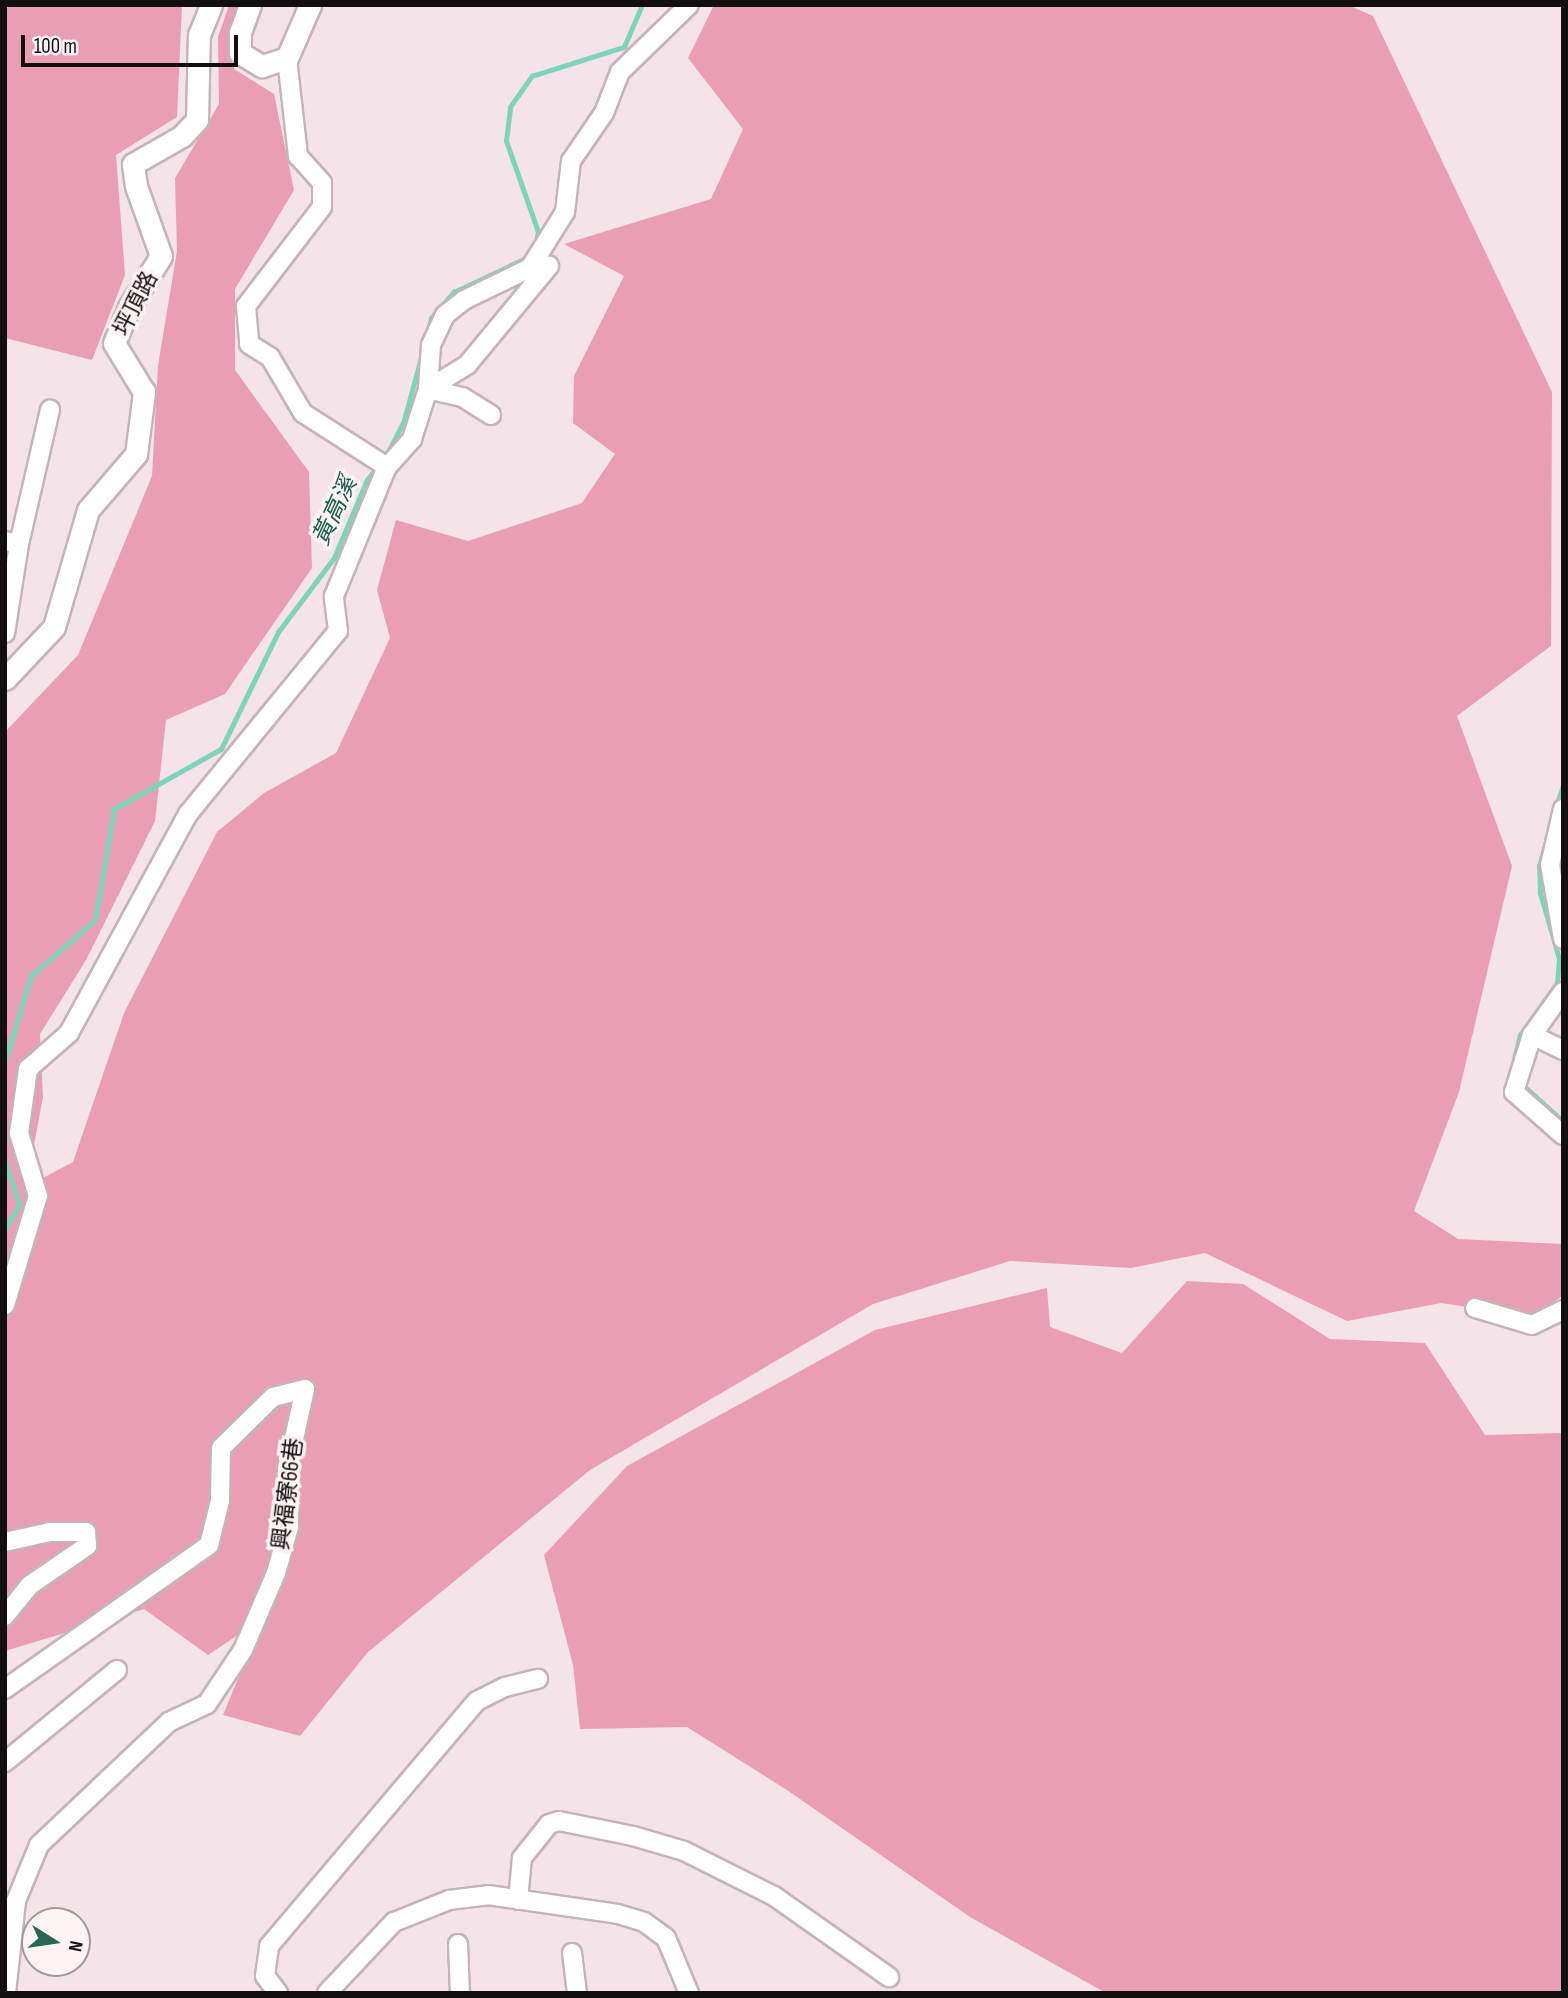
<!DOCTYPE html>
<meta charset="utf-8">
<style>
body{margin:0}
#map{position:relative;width:1568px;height:1998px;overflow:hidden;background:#f4e3e8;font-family:"Sofia Sans Condensed","Noto Sans TC",sans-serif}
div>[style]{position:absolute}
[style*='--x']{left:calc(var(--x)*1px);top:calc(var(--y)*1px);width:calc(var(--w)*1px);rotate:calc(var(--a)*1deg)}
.forest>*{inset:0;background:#e99eb5}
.stream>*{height:4.5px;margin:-2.25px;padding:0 2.25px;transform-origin:2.25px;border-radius:2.25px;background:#7dd4ba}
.roads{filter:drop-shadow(2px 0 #c4b4b8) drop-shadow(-2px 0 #c4b4b8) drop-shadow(0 2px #c4b4b8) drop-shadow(0 -2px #c4b4b8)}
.minor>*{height:18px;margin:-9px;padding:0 9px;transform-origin:9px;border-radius:9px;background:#fff}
.tertiary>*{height:21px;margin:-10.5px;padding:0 10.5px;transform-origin:10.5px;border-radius:10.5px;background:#fff}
span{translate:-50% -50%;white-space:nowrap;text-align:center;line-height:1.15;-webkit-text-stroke:7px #fdf3f5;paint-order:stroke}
.street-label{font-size:23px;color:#130e0f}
.water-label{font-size:24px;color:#155c4b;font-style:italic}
.frame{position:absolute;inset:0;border:7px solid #130e0f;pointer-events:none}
.north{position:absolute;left:21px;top:1907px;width:70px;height:70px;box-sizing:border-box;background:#fdf3f5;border:2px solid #9f9799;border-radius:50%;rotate:102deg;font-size:19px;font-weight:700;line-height:28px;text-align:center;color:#130e0f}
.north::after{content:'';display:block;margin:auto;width:24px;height:32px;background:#266756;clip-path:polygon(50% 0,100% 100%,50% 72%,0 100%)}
.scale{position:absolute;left:21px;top:35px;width:217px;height:32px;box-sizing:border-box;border:4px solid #130e0f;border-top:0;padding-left:9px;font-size:21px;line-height:24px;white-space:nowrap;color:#130e0f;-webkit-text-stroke:5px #fdf3f5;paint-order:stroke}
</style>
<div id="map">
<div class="forest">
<i style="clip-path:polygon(5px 5px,182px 5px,177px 117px,116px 155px,125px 275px,92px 360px,5px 338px)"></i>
<i style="clip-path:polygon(229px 5px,244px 5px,231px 31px,234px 69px,274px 94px,294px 190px,235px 289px,235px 370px,309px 472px,312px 568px,225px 694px,166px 720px,155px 821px,86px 960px,40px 1034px,43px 1097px,26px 1187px,73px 1162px,124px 1013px,217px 832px,264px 793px,336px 753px,390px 638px,377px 590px,396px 520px,468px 541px,582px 503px,615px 454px,573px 423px,574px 376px,624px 276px,564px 244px,711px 199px,743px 129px,688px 58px,714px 5px,1348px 5px,1373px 16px,1552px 392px,1551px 646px,1457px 716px,1512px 866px,1459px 1092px,1414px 1211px,1458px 1239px,1563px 1244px,1563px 1295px,1536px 1317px,1441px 1303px,1347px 1321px,1205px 1253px,1131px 1268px,1010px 1261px,873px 1304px,590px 1470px,368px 1652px,300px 1736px,223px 1715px,263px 1618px,208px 1655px,144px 1609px,5px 1651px,5px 732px,78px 655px,152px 476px,158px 366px,177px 251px,175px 178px,219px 104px,218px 37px)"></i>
<i style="clip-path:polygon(1187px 1281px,1243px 1284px,1330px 1339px,1425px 1343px,1485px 1435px,1563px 1433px,1563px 1993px,1106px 1993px,970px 1917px,787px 1790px,687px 1727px,580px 1729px,573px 1665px,544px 1555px,627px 1466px,875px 1330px,1047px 1288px,1050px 1327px,1122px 1353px)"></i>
</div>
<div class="stream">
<i style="--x:535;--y:247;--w:15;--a:-79"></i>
<i style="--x:538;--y:232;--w:96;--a:-109.4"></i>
<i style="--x:506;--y:141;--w:34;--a:-83"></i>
<i style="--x:510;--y:107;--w:38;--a:-55"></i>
<i style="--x:532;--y:76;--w:96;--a:-17.5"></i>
<i style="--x:624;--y:47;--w:46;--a:-66.8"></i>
<i style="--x:427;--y:335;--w:17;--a:-77"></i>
<i style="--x:431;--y:318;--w:35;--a:-49"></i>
<i style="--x:454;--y:292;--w:82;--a:-25.3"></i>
<i style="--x:387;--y:454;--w:38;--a:-63"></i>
<i style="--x:404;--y:420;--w:73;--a:-74.8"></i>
<i style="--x:1556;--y:806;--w:21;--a:-71"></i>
<i style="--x:1514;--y:1059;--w:25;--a:-76"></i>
<i style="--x:1520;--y:1035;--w:64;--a:-54.6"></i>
<i style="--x:1557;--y:983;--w:24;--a:-85"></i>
<i style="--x:1559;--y:959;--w:69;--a:-106.1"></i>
<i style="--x:1540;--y:893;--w:27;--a:-92"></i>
<i style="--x:1539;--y:866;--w:43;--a:-73.7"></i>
<i style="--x:5;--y:1061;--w:89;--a:-73"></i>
<i style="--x:31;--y:976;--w:85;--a:-41.2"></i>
<i style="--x:95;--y:920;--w:113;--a:-80.3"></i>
<i style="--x:114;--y:809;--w:123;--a:-29.3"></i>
<i style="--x:221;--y:749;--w:130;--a:-64"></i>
<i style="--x:278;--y:632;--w:93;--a:-52.9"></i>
<i style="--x:334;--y:558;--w:85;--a:-67.1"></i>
<i style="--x:367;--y:480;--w:18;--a:-52"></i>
<i style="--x:1522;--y:1084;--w:55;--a:42.1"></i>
<i style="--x:5;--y:1160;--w:47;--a:71.6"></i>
<i style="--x:20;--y:1205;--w:30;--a:120"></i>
</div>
<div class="roads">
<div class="minor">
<i style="--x:287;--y:58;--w:99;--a:83.6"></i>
<i style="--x:298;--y:156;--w:36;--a:48"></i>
<i style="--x:322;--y:183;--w:24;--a:90"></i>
<i style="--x:322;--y:207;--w:125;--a:127.5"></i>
<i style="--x:246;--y:306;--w:38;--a:85"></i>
<i style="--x:249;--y:344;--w:25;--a:32"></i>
<i style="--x:270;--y:357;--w:65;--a:59.5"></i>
<i style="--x:303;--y:413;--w:100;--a:32.7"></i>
<i style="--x:491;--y:415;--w:34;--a:-148"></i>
<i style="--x:462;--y:397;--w:35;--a:-167"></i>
<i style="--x:428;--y:389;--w:46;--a:-31.6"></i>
<i style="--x:467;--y:365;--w:129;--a:-50.4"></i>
<i style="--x:5;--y:541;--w:14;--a:12"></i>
<i style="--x:19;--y:544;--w:90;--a:98.9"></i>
<i style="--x:19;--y:544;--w:138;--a:-77"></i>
<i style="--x:1563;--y:809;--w:57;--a:103.1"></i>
<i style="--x:1550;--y:865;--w:75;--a:80"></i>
<i style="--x:1563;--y:992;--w:53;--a:125.8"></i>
<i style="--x:1532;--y:1035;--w:60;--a:107.5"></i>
<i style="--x:1514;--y:1092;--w:65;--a:41.3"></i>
<i style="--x:1532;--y:1035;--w:34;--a:26"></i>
<i style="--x:5;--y:1305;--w:114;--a:-73.2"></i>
<i style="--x:38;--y:1196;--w:66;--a:-106.8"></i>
<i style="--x:19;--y:1133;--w:65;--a:-82"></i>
<i style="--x:28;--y:1069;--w:55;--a:-41.3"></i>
<i style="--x:69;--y:1033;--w:249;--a:-61.5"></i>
<i style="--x:188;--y:814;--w:237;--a:-50.7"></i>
<i style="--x:338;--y:631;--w:35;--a:-97"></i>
<i style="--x:334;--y:596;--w:139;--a:-67.7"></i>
<i style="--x:387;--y:467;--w:38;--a:-48"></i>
<i style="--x:412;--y:439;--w:52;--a:-72.3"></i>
<i style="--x:428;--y:389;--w:44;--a:-86.1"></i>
<i style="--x:431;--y:345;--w:33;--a:-65"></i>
<i style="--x:445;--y:315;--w:24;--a:-38"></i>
<i style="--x:464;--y:300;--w:73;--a:-25.9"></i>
<i style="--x:530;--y:268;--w:66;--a:-58"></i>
<i style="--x:565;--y:212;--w:51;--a:-83.3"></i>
<i style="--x:571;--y:161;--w:58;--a:-55.5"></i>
<i style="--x:604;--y:113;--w:44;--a:-68.7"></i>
<i style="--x:620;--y:72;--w:96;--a:-44.2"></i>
<i style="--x:1475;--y:1308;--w:59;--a:16.6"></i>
<i style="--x:1532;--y:1325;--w:34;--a:-26"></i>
<i style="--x:5;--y:1542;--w:46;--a:-12.5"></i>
<i style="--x:50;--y:1532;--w:36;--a:0"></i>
<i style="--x:86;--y:1532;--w:14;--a:86"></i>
<i style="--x:87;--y:1546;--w:69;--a:145.6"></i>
<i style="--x:30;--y:1585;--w:40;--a:129"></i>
<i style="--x:5;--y:1689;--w:250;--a:-35.2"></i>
<i style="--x:209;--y:1545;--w:45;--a:-76"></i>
<i style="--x:220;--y:1501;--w:53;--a:-88.9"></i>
<i style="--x:221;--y:1448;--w:73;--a:-44.4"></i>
<i style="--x:273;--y:1397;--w:33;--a:-14"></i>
<i style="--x:305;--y:1389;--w:83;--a:102.5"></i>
<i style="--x:287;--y:1470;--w:57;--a:88"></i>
<i style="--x:289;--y:1527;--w:48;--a:105.8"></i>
<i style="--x:276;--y:1573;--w:84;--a:113.2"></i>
<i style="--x:243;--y:1650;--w:65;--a:123.7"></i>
<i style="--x:207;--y:1704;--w:42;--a:154.7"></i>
<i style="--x:169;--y:1722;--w:179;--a:136.6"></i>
<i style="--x:39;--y:1845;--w:61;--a:112.3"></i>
<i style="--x:16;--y:1901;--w:93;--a:96.2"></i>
<i style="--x:5;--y:1762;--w:145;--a:-39.4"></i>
<i style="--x:518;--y:1900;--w:42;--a:-84.6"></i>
<i style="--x:522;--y:1858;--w:43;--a:-51.5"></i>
<i style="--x:549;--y:1824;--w:10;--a:-17"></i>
<i style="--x:559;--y:1821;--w:76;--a:11.5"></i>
<i style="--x:633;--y:1836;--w:53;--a:16.4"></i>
<i style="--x:684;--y:1851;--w:101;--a:26.6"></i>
<i style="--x:774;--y:1896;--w:141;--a:35.2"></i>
<i style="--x:458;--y:1944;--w:49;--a:87.7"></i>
<i style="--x:572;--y:1953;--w:40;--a:82.9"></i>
<i style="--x:278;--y:1993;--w:21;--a:-127"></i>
<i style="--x:265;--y:1976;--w:30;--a:-82"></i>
<i style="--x:269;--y:1946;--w:321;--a:-49.7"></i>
<i style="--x:477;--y:1701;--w:31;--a:-27"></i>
<i style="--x:505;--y:1687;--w:34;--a:-14"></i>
<i style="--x:327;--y:1993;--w:98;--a:-46.7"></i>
<i style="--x:394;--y:1922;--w:59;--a:-21.8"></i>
<i style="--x:449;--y:1900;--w:39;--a:-7"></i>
<i style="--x:488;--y:1895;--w:131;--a:8.3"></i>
<i style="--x:618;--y:1914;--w:27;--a:17"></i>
<i style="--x:644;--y:1922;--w:27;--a:36"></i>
<i style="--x:666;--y:1938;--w:60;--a:67.3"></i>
</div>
<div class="tertiary">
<i style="--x:250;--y:5;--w:29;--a:110"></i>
<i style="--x:240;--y:32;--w:21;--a:90"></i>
<i style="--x:240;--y:53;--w:26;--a:31"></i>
<i style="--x:262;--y:66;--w:26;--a:-18"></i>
<i style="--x:287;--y:58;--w:58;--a:-66.5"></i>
<i style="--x:5;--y:679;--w:71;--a:-46.7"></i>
<i style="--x:54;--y:627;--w:122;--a:-73.8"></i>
<i style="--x:88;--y:510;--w:74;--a:-49.4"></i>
<i style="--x:136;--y:454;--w:63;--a:-82.6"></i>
<i style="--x:144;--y:392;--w:57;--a:-121.5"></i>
<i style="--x:114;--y:343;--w:39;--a:-67"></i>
<i style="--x:129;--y:307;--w:60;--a:-57.9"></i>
<i style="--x:161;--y:256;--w:74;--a:-109.7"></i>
<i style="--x:136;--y:186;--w:22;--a:-98"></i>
<i style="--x:133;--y:164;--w:56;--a:-29.7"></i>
<i style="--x:182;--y:136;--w:22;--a:-47"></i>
<i style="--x:197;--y:120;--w:85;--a:-88.7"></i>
<i style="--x:199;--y:35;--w:32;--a:-68"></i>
</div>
</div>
<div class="street-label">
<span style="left:136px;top:304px;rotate:-63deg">坪頂路</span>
<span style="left:288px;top:1494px;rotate:-83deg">興福寮66巷</span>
</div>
<div class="water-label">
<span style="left:335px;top:511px;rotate:-65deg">黃高溪</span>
</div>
<div class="frame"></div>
<div class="north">N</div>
<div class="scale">100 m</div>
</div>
